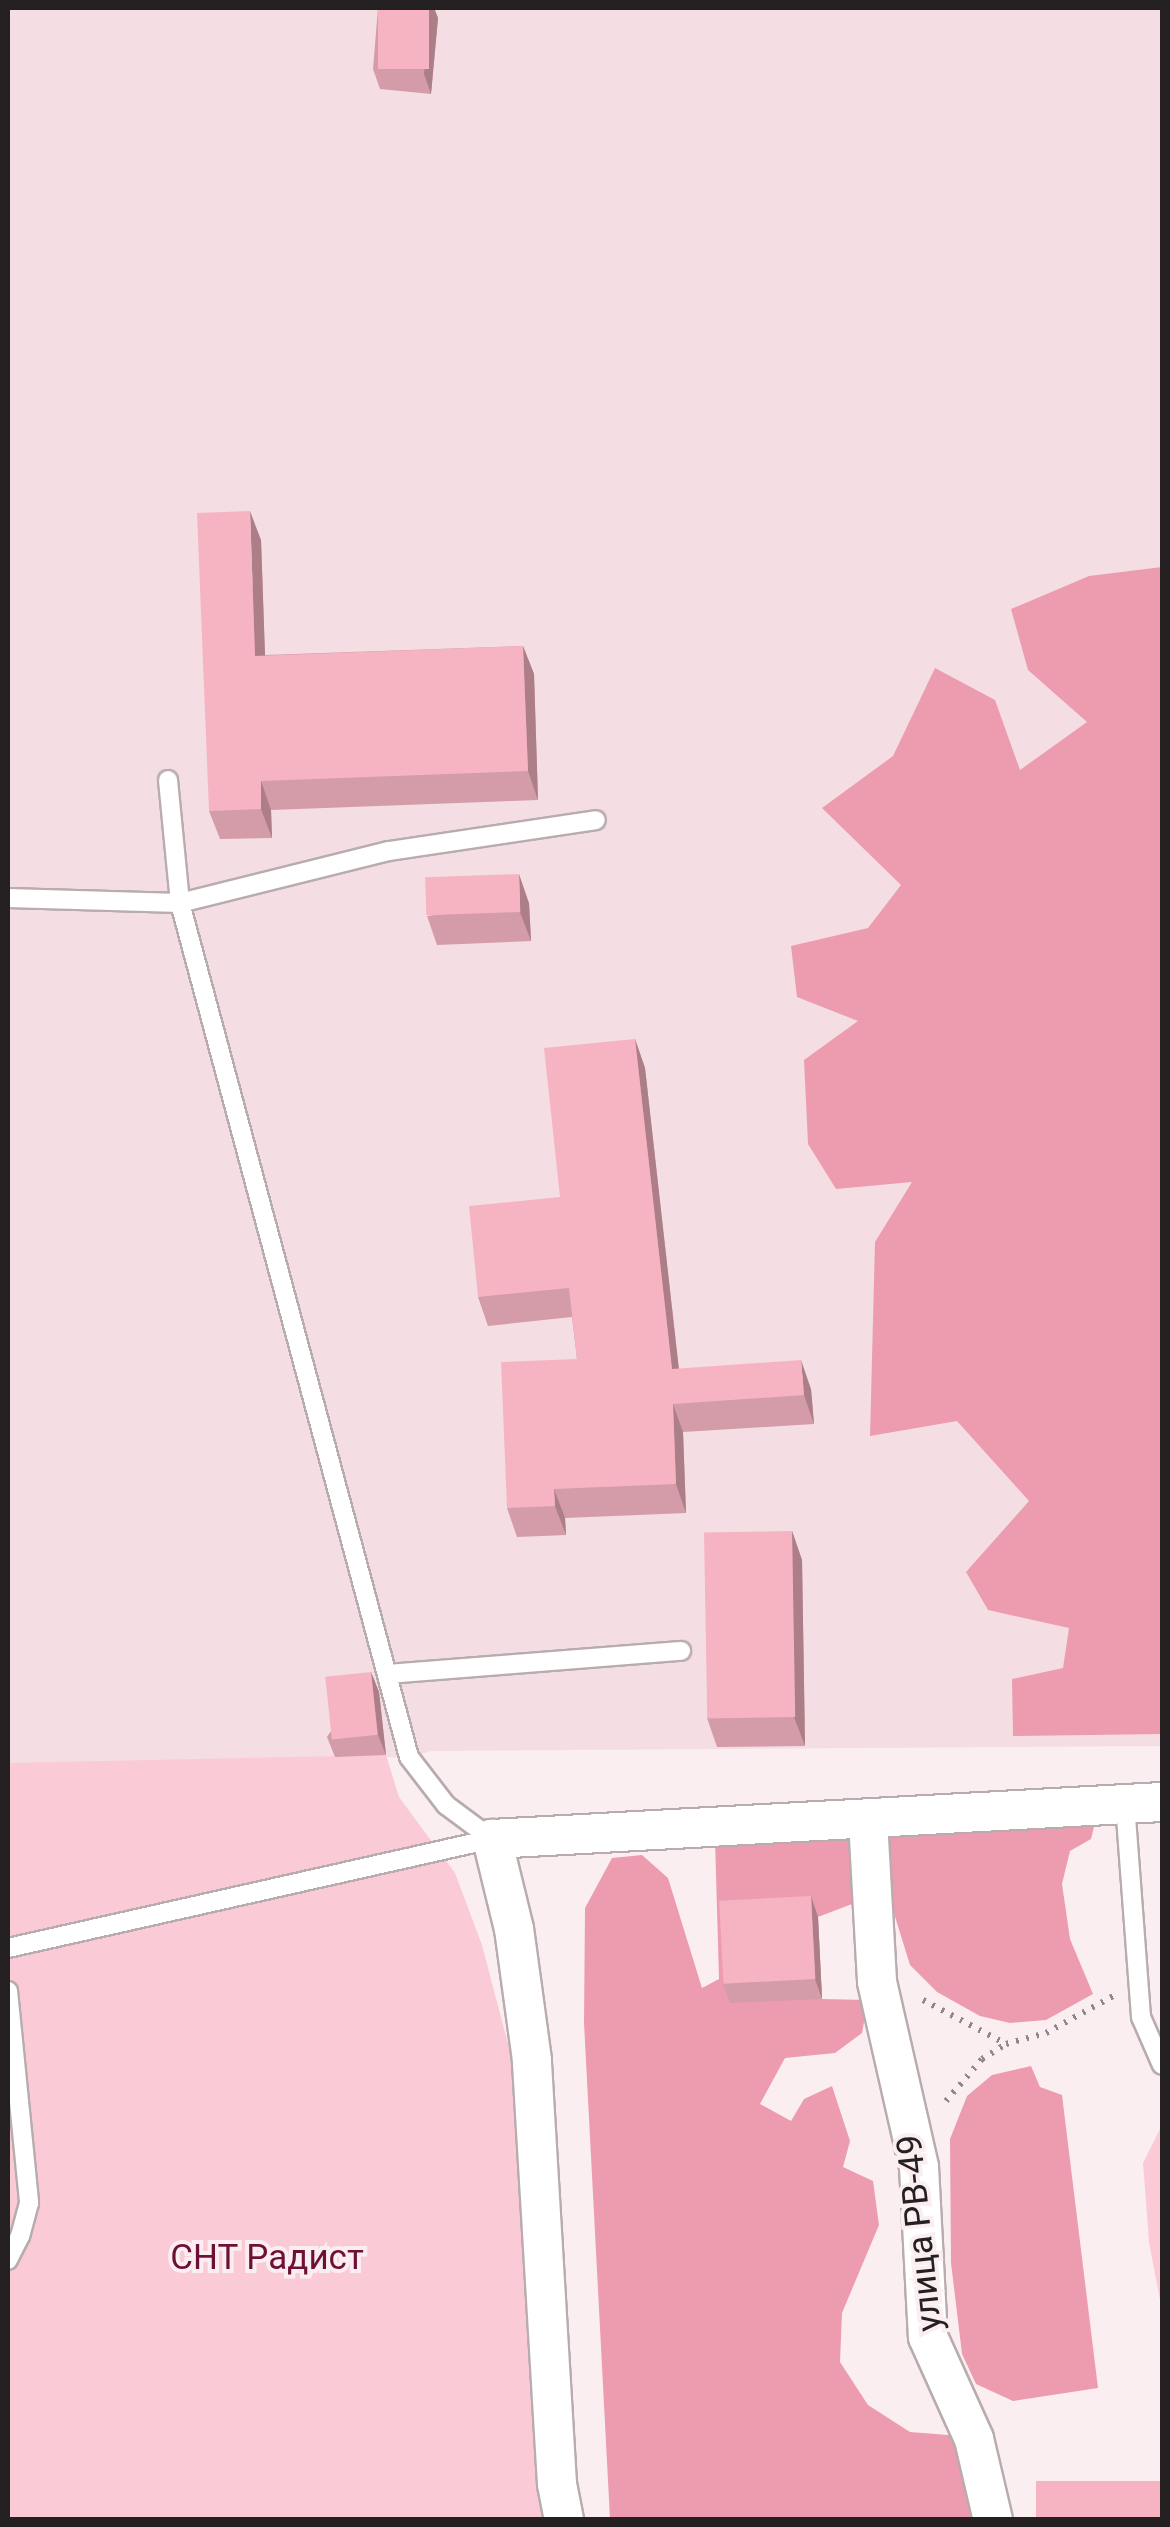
<!DOCTYPE html>
<meta charset="utf-8">
<style>
body{margin:0}
#map{position:relative;width:1170px;height:2527px;overflow:hidden;background:#fbeef1;font-family:Roboto,sans-serif}
div>[style]{position:absolute}
[style*='--x']{left:calc(var(--x)*1px);top:calc(var(--y)*1px);width:calc(var(--w)*1px);rotate:calc(var(--a)*1deg)}
.built>*{inset:0;background:#f4dee3}
.green>*{inset:0;background:#facbd6}
.forest>*{inset:0;background:#ed9cb0}
.path>*{height:6px;margin-top:-3px;transform-origin:0;background:repeating-linear-gradient(90deg,#8f8789 0 2.5px,transparent 0 10.5px)}
.roads{filter:drop-shadow(2px 0 #b8acae) drop-shadow(-2px 0 #b8acae) drop-shadow(0 2px #b8acae) drop-shadow(0 -2px #b8acae)}
.service>*{height:18px;margin:-9px;padding:0 9px;transform-origin:9px;border-radius:9px;background:#fff}
.minor>*{height:38px;margin:-19px;padding:0 19px;transform-origin:19px;border-radius:19px;background:#fff}
.wall>*{inset:0;background:#d49ba8}
.shaded-wall>*{inset:0;background:#ac7e88}
.building>*{inset:0;background:#f6b4c3;transform-origin:0 0}
span{translate:-50% -50%;white-space:nowrap;text-align:center;line-height:1.15;-webkit-text-stroke:8px #fbeef1;paint-order:stroke}
.street-label{font-size:35px;color:#242021}
.park-label{font-size:35px;color:#6e1035}
.frame{position:absolute;inset:0;border:10px solid #242021;pointer-events:none}
</style>
<div id="map">
<div class="built">
<i style="clip-path:polygon(8px 8px,1162px 8px,1162px 1746px,432px 1751px,409px 1757px,8px 1764px)"></i>
</div>
<div class="green">
<i style="clip-path:polygon(386px 1755px,399px 1797px,455px 1873px,482px 1945px,513px 2063px,528px 2290px,553px 2519px,8px 2519px,8px 1763px)"></i>
<i style="clip-path:polygon(1162px 2125px,1162px 2311px,1149px 2242px,1143px 2163px)"></i>
</div>
<div class="forest">
<i style="clip-path:polygon(1162px 567px,1162px 1734px,1013px 1736px,1012px 1679px,1063px 1668px,1069px 1628px,988px 1610px,966px 1572px,1029px 1501px,957px 1421px,870px 1436px,875px 1242px,912px 1182px,836px 1189px,808px 1144px,804px 1060px,858px 1021px,797px 997px,791px 946px,868px 928px,901px 885px,822px 808px,893px 756px,935px 668px,995px 700px,1020px 770px,1087px 722px,1028px 670px,1011px 609px,1089px 576px)"></i>
<i style="clip-path:polygon(1096px 1819px,1091px 1839px,1070px 1851px,1062px 1884px,1070px 1939px,1093px 1994px,1046px 2020px,1010px 2023px,980px 2016px,937px 1992px,910px 1965px,892px 1907px,887px 1835px)"></i>
<i style="clip-path:polygon(853px 1832px,852px 1904px,818px 1917px,822px 1999px,868px 2000px,862px 2033px,835px 2053px,785px 2058px,760px 2104px,791px 2121px,804px 2099px,832px 2086px,850px 2141px,843px 2167px,873px 2181px,879px 2225px,842px 2313px,840px 2362px,868px 2405px,910px 2432px,961px 2436px,977px 2519px,610px 2519px,584px 2023px,585px 1908px,612px 1858px,642px 1855px,668px 1878px,702px 1988px,719px 1979px,715px 1839px)"></i>
<i style="clip-path:polygon(1031px 2066px,1040px 2087px,1062px 2095px,1098px 2388px,1013px 2401px,976px 2384px,962px 2354px,951px 2263px,950px 2139px,967px 2096px,992px 2075px)"></i>
</div>
<div class="path">
<i style="--x:923;--y:2000;--w:94;--a:27.9"></i>
<i style="--x:1006;--y:2044;--w:41;--a:-15.4"></i>
<i style="--x:1046;--y:2033;--w:77;--a:-28.9"></i>
<i style="--x:946;--y:2101;--w:55;--a:-49.4"></i>
<i style="--x:982;--y:2059;--w:28;--a:-32"></i>
</div>
<div class="roads">
<div class="service">
<i style="--x:168;--y:780;--w:124;--a:84.4"></i>
<i style="--x:180;--y:903;--w:884;--a:74.99"></i>
<i style="--x:409;--y:1757;--w:61;--a:52.4"></i>
<i style="--x:446;--y:1805;--w:57;--a:36.5"></i>
<i style="--x:8;--y:898;--w:172;--a:1.7"></i>
<i style="--x:180;--y:903;--w:215;--a:-14"></i>
<i style="--x:389;--y:851;--w:209;--a:-8.5"></i>
<i style="--x:387;--y:1674;--w:295;--a:-4.5"></i>
<i style="--x:1125;--y:1804;--w:214;--a:85.7"></i>
<i style="--x:1141;--y:2017;--w:52;--a:66.4"></i>
<i style="--x:8;--y:1948;--w:496;--a:-12.7"></i>
<i style="--x:8;--y:1991;--w:213;--a:84.3"></i>
<i style="--x:29;--y:2203;--w:34;--a:105"></i>
<i style="--x:20;--y:2236;--w:27;--a:117"></i>
</div>
<div class="minor">
<i style="--x:868;--y:1820;--w:162;--a:86.8"></i>
<i style="--x:877;--y:1982;--w:190;--a:77.2"></i>
<i style="--x:919;--y:2167;--w:170;--a:87"></i>
<i style="--x:928;--y:2337;--w:112;--a:65.7"></i>
<i style="--x:974;--y:2439;--w:83;--a:76.8"></i>
<i style="--x:564;--y:2520;--w:37;--a:-101"></i>
<i style="--x:557;--y:2484;--w:425;--a:-93.4"></i>
<i style="--x:532;--y:2060;--w:132;--a:-97.8"></i>
<i style="--x:514;--y:1929;--w:93;--a:-103.7"></i>
<i style="--x:492;--y:1839;--w:671;--a:-3.16"></i>
</div>
</div>
<div class="wall">
<i style="clip-path:polygon(378px 8px,434px 8px,438px 18px,431px 94px,380px 89px,373px 69px)"></i>
<i style="clip-path:polygon(261px 540px,265px 655px,523px 646px,534px 674px,538px 800px,271px 810px,272px 838px,220px 839px,209px 811px)"></i>
<i style="clip-path:polygon(529px 903px,531px 941px,437px 945px,427px 916px)"></i>
<i style="clip-path:polygon(635px 1039px,645px 1068px,679px 1369px,811px 1389px,814px 1424px,683px 1432px,686px 1513px,565px 1518px,566px 1535px,517px 1537px,507px 1508px,577px 1359px,572px 1317px,488px 1326px,478px 1297px,560px 1197px)"></i>
<i style="clip-path:polygon(792px 1531px,802px 1560px,805px 1746px,717px 1747px,707px 1718px)"></i>
<i style="clip-path:polygon(371px 1672px,379px 1692px,386px 1755px,335px 1757px,327px 1737px)"></i>
<i style="clip-path:polygon(818px 1917px,822px 1999px,730px 2003px,722px 1982px)"></i>
</div>
<div class="shaded-wall">
<i style="clip-path:polygon(429px 8px,434px 8px,438px 18px,431px 94px,424px 74px)"></i>
<i style="clip-path:polygon(250px 511px,261px 540px,266px 685px,255px 656px)"></i>
<i style="clip-path:polygon(523px 646px,534px 674px,538px 800px,528px 771px)"></i>
<i style="clip-path:polygon(261px 781px,271px 810px,272px 838px,261px 809px)"></i>
<i style="clip-path:polygon(519px 874px,529px 903px,531px 941px,520px 912px)"></i>
<i style="clip-path:polygon(635px 1039px,645px 1068px,682px 1398px,672px 1369px)"></i>
<i style="clip-path:polygon(801px 1360px,811px 1389px,814px 1424px,804px 1395px)"></i>
<i style="clip-path:polygon(673px 1404px,683px 1432px,686px 1513px,676px 1484px)"></i>
<i style="clip-path:polygon(554px 1489px,565px 1518px,566px 1535px,555px 1506px)"></i>
<i style="clip-path:polygon(792px 1531px,802px 1560px,805px 1746px,794px 1717px)"></i>
<i style="clip-path:polygon(371px 1672px,379px 1692px,386px 1755px,378px 1735px)"></i>
<i style="clip-path:polygon(811px 1896px,818px 1917px,822px 1999px,815px 1979px)"></i>
</div>
<div class="building">
<i style="left:378px;top:8px;width:51px;height:61px"></i>
<i style="clip-path:polygon(250px 511px,255px 656px,523px 646px,528px 771px,261px 781px,261px 809px,209px 811px,197px 513px)"></i>
<i style="left:519px;top:874px;width:38px;height:94px;rotate:88deg"></i>
<i style="clip-path:polygon(635px 1039px,672px 1369px,801px 1360px,804px 1395px,673px 1404px,676px 1484px,554px 1489px,555px 1506px,507px 1508px,501px 1362px,577px 1359px,569px 1288px,478px 1297px,469px 1206px,560px 1197px,544px 1048px)"></i>
<i style="left:792px;top:1531px;width:186px;height:88px;rotate:89deg"></i>
<i style="left:371px;top:1672px;width:63px;height:46px;rotate:84deg"></i>
<i style="left:811px;top:1896px;width:83px;height:92px;rotate:87deg"></i>
<i style="left:1162px;top:2481px;width:39px;height:126px;rotate:90deg"></i>
</div>
<div class="street-label">
<span style="left:920px;top:2233px;rotate:-96deg">улица РВ-49</span>
</div>
<div class="park-label">
<span style="left:267px;top:2258px">СНТ Радист</span>
</div>
<div class="frame"></div>
</div>
